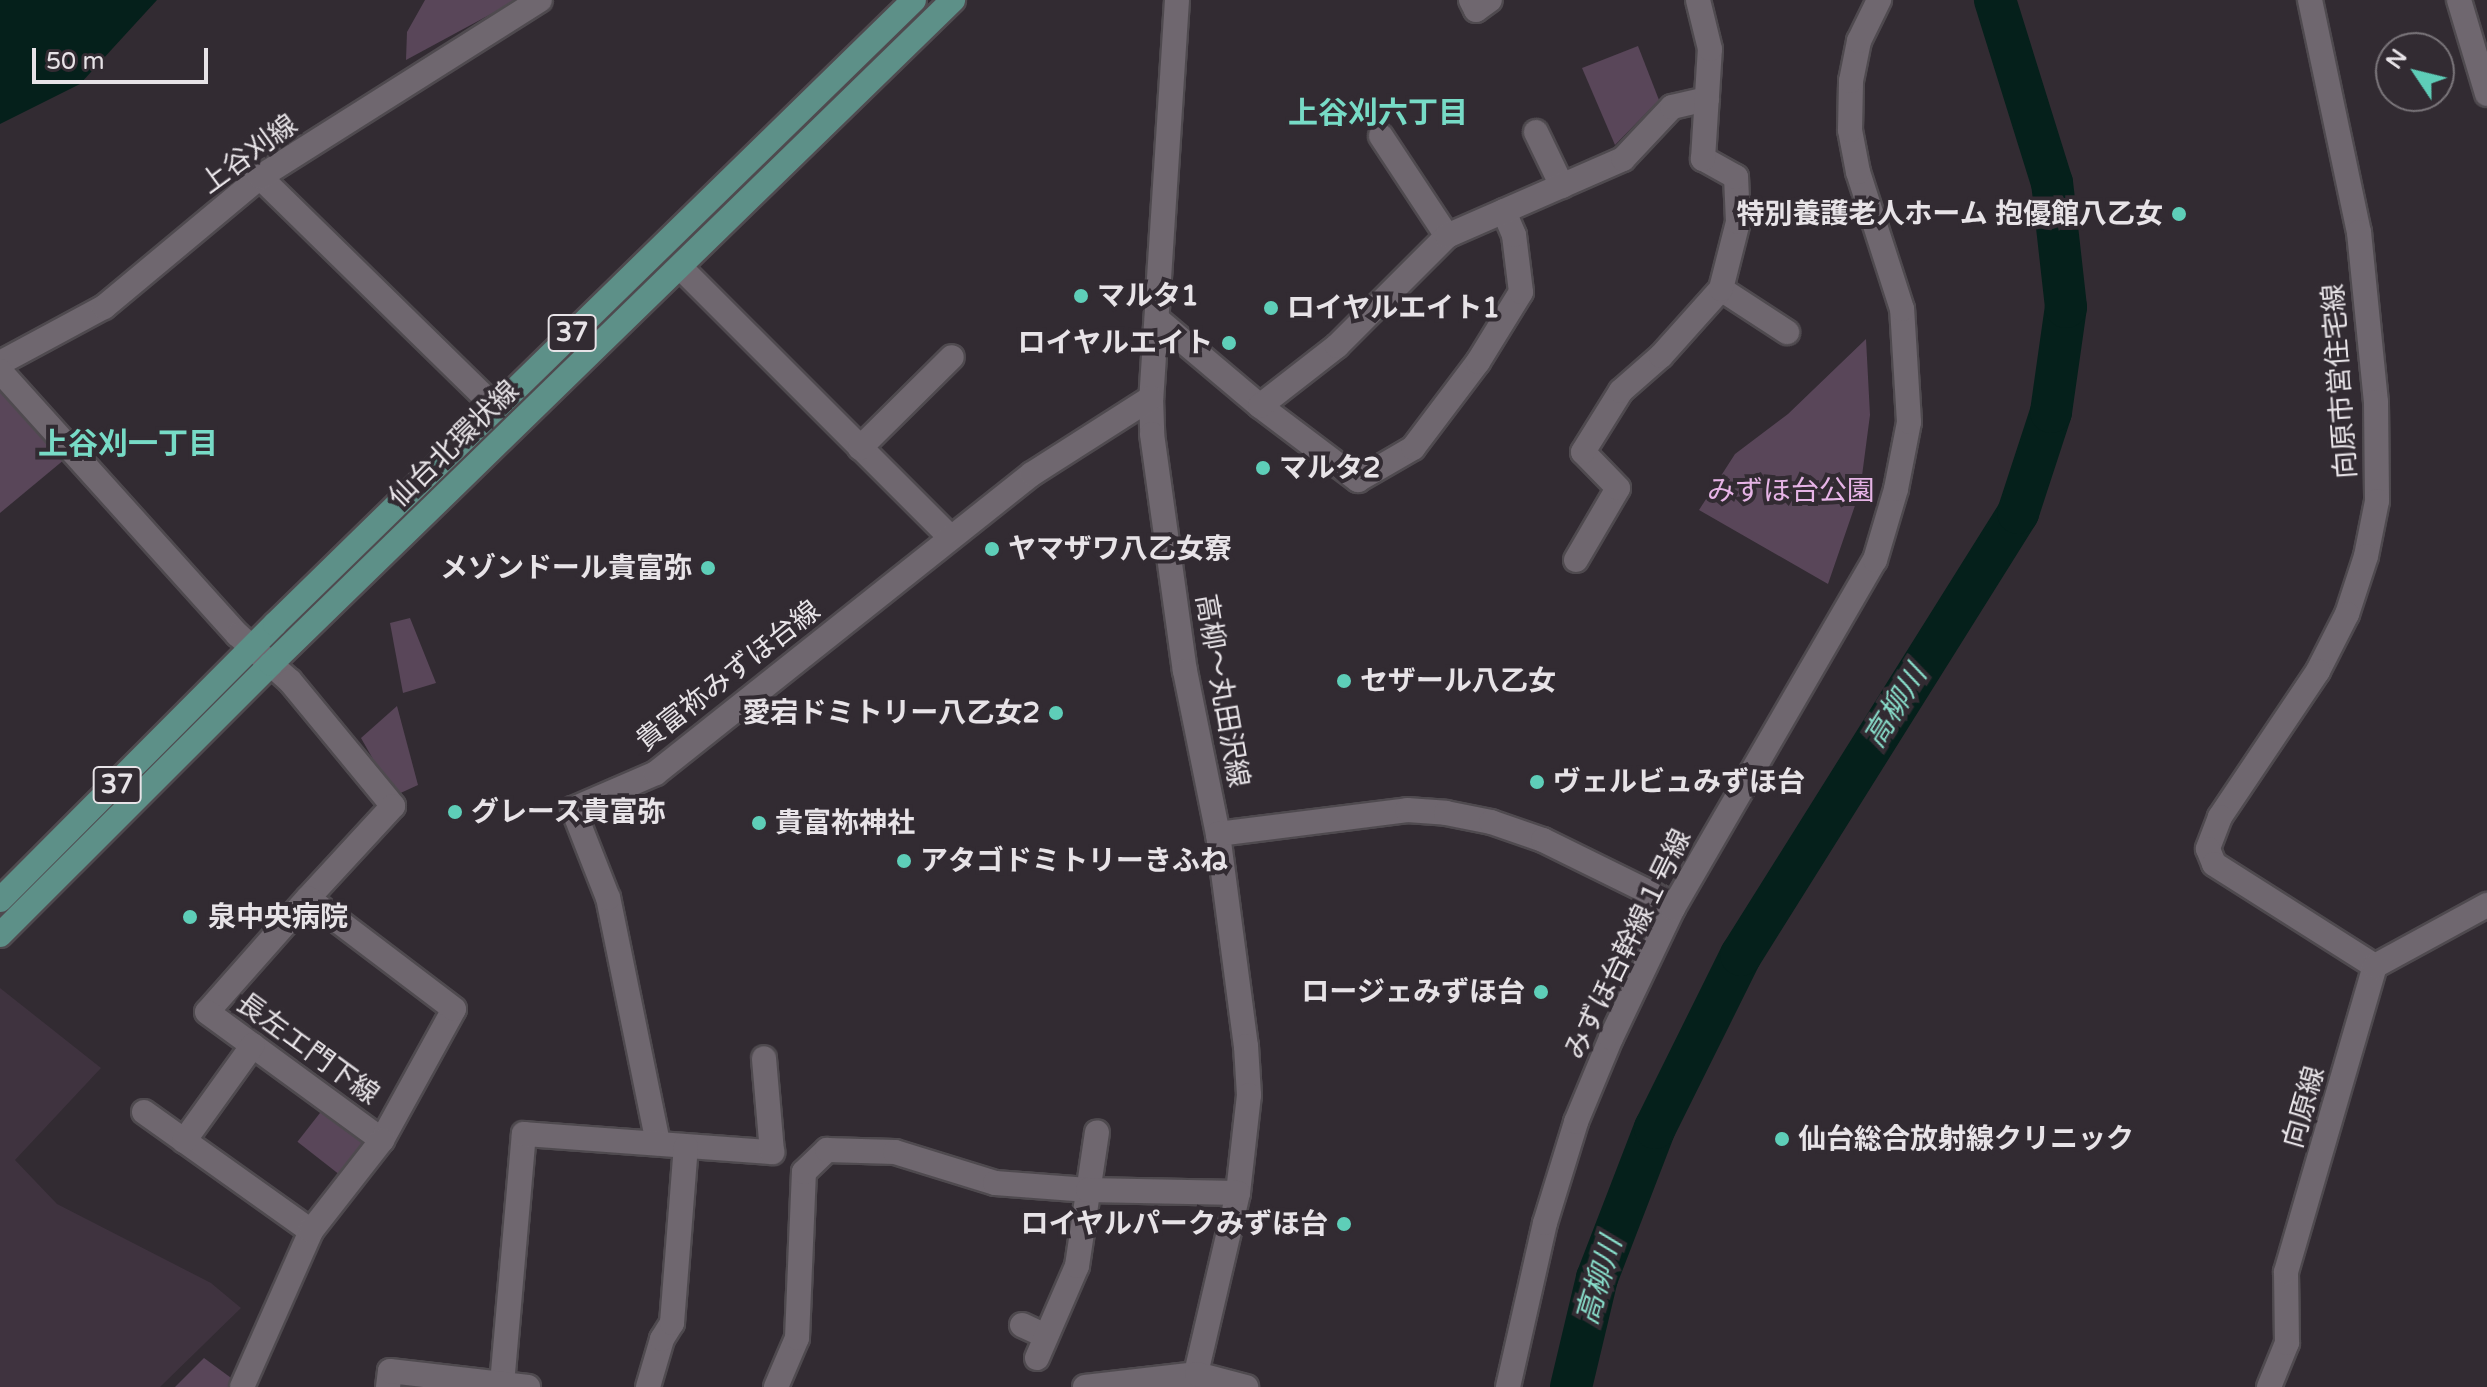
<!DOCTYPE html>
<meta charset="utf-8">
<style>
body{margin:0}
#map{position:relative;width:2487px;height:1387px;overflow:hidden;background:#322b32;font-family:"Varela Round","Noto Sans JP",sans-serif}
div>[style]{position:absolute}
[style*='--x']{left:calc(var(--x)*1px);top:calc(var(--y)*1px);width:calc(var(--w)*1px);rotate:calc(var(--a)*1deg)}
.built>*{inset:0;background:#3f333f}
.green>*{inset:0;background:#594659;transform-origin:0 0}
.water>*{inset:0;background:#05201b}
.river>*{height:42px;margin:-21px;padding:0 21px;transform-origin:21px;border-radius:21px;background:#05201b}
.roads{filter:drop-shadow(2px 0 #4f4a4f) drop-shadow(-2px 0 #4f4a4f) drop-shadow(0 2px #4f4a4f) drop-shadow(0 -2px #4f4a4f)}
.minor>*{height:24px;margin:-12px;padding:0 12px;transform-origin:12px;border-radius:12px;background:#6f676f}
.major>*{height:24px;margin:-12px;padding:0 12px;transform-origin:12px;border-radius:12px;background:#5d9088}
.dots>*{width:22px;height:22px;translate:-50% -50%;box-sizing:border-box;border:4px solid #322b32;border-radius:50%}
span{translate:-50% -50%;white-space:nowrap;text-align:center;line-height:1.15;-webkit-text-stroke:8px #322b32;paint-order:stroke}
.shield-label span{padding:2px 6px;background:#322b32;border:2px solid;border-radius:6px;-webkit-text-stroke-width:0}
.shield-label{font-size:26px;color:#e7e3e7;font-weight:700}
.street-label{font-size:28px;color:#e7e3e7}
.poi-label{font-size:28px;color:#e7e3e7;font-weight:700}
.right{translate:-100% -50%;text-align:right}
.left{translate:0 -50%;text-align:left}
.park-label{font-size:28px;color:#e6b4e6}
.neighbourhood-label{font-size:30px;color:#77dbc6;font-weight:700}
.water-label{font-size:30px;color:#88ddca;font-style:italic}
.north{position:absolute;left:2375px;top:32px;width:80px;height:80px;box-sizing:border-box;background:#322b32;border:2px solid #7a757a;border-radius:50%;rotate:305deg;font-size:22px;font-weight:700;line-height:32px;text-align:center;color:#e7e3e7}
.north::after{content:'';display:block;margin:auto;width:28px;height:36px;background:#5eceb8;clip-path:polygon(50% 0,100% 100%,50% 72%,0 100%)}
.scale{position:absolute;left:32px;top:48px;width:176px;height:36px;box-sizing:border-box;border:4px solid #e7e3e7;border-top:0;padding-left:10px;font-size:24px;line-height:28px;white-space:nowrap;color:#e7e3e7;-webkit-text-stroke:6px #322b32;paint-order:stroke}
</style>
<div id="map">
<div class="built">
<i style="clip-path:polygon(0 988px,101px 1068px,15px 1160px,57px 1204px,211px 1283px,241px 1308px,160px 1387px,0 1387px)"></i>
</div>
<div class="green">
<i style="clip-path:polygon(425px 0,517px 0,406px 60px,407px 32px)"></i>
<i style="clip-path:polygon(1638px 46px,1659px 100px,1615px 145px,1582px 68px)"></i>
<i style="clip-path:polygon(1866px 339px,1870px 415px,1860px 491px,1828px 584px,1699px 510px,1735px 454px,1788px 414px)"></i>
<i style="clip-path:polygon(0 372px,65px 459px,0 513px)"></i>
<i style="clip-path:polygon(410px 618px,436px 683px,403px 693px,390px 623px)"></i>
<i style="clip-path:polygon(397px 706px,418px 785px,394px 796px,361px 738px)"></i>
<i style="left:327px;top:1104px;width:54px;height:48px;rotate:38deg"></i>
<i style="clip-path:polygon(204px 1358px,238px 1383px,237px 1387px,175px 1387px)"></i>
</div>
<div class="water">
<i style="clip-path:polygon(0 0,157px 0,80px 84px,0 124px)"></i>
</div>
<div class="river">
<i style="--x:1571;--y:1387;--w:112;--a:-76.6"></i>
<i style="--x:1597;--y:1278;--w:161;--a:-68.9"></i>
<i style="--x:1655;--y:1128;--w:193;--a:-63.6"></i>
<i style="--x:1741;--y:955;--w:522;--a:-57.92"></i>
<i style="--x:2018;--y:513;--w:106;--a:-71.9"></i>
<i style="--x:2051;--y:412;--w:106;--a:-81.9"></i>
<i style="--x:2066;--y:307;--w:125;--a:-96.4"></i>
<i style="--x:2052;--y:183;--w:192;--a:-107.3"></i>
</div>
<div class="roads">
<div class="minor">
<i style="--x:1177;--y:0;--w:399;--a:93.7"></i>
<i style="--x:1151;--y:398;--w:36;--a:88"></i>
<i style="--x:1152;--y:434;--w:239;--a:82.1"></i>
<i style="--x:1185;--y:671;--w:166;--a:78.6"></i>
<i style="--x:1218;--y:834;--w:214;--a:82.5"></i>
<i style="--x:1246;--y:1046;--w:49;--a:86.5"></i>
<i style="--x:1249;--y:1095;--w:99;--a:96.4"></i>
<i style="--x:1238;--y:1193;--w:199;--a:103.1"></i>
<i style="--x:1471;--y:0;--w:11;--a:63"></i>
<i style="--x:1476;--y:10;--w:17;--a:-36"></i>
<i style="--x:2310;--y:0;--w:237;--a:78.1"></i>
<i style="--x:2359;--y:232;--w:171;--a:84.3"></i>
<i style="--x:2376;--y:402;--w:99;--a:89.4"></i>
<i style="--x:2377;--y:501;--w:56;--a:101.3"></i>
<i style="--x:2366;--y:556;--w:61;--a:108.1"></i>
<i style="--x:2347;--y:614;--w:64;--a:117"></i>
<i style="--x:2318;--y:671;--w:176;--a:123.9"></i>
<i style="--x:2220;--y:817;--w:34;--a:111"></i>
<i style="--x:2208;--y:849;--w:16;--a:68"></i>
<i style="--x:2214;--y:864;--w:191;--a:32.4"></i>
<i style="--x:2459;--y:0;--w:98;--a:73.4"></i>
<i style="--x:1536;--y:132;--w:60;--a:64.3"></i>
<i style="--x:1381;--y:136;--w:120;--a:56.6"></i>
<i style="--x:260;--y:177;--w:330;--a:44.4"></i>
<i style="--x:680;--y:267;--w:383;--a:45"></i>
<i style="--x:1721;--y:289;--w:79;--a:33.1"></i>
<i style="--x:1157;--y:319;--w:135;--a:40.2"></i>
<i style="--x:1260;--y:406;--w:123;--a:37.1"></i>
<i style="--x:1358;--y:480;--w:64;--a:-30.2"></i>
<i style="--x:1413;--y:448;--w:108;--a:-52.9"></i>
<i style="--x:1478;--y:362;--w:82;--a:-58.4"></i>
<i style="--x:1521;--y:292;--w:57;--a:-97"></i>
<i style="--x:1514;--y:235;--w:26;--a:-113"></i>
<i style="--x:0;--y:363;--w:118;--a:-28.3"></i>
<i style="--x:104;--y:307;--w:203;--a:-39.8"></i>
<i style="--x:260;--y:177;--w:331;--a:-32.3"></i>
<i style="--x:0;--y:371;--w:355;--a:48"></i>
<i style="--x:238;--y:635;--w:69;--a:41.5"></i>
<i style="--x:290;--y:681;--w:162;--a:50.5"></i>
<i style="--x:393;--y:806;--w:125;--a:132.7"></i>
<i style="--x:308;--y:898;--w:152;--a:131.5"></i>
<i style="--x:207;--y:1012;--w:217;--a:36.2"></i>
<i style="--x:382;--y:1140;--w:149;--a:-61.2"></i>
<i style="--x:454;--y:1009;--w:183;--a:-142.8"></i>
<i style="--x:1260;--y:406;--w:98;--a:-37.9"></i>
<i style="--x:1337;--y:346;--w:156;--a:-45"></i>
<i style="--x:1447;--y:236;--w:192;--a:-23.6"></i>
<i style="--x:1623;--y:159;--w:71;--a:-46.7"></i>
<i style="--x:1672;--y:107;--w:36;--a:-13"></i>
<i style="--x:860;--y:448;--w:129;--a:-44.7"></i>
<i style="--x:1576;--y:560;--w:83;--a:-59.7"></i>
<i style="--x:1618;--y:488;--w:50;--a:-134.2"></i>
<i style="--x:1583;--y:452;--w:72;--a:-58.1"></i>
<i style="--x:1621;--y:391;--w:53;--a:-41.2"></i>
<i style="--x:1661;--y:356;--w:90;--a:-48.2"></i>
<i style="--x:1721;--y:289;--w:69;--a:-75.8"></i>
<i style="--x:1738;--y:222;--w:45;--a:-92.5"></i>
<i style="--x:1736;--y:177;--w:38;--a:-151"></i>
<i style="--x:1703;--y:159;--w:110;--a:-86.4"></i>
<i style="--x:1710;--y:49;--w:50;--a:-103.8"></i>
<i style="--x:1218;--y:834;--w:191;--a:-7.2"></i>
<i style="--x:1407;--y:810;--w:39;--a:4"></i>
<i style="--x:1446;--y:813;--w:46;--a:11.3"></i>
<i style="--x:1491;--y:822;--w:55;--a:19.1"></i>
<i style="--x:1543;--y:840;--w:129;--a:26.2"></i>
<i style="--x:1659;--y:897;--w:18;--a:38"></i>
<i style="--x:144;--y:1112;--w:205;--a:35.5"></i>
<i style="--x:184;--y:1141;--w:118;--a:-54.3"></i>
<i style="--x:658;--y:1143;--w:250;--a:-101.5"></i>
<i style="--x:608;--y:898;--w:96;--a:-111.5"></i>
<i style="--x:573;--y:809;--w:90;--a:-23.4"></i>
<i style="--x:656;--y:773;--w:480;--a:-38.5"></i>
<i style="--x:1032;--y:474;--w:141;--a:-32.6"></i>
<i style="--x:1022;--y:1325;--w:26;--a:25"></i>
<i style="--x:1037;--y:1358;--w:100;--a:-66.5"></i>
<i style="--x:1077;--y:1266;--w:135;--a:-81.5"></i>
<i style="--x:502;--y:1384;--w:251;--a:-85"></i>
<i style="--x:524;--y:1134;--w:249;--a:4.2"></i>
<i style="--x:772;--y:1152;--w:94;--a:-94.9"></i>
<i style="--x:242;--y:1387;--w:171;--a:-66.1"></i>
<i style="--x:311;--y:1231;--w:115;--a:-52"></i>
<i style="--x:388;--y:1387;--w:16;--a:-83"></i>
<i style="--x:390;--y:1371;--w:139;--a:6.6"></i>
<i style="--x:648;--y:1387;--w:50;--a:-73.7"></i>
<i style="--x:662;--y:1339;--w:19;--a:-58"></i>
<i style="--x:672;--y:1323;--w:177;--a:-85.5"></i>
<i style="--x:776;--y:1387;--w:53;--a:-66.8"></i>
<i style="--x:797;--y:1338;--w:166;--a:-87.6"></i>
<i style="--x:804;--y:1172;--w:32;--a:-44"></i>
<i style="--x:827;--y:1150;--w:68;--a:1.7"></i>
<i style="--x:895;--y:1152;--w:105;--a:17.2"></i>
<i style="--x:995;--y:1183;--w:93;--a:4.3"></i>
<i style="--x:1088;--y:1190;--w:150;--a:1.1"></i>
<i style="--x:1085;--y:1387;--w:113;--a:-6.6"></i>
<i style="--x:1197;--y:1374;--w:51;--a:14.9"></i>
<i style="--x:1508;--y:1387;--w:168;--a:-77.3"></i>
<i style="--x:1545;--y:1223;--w:106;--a:-72.9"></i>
<i style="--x:1576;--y:1122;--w:91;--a:-67.4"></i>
<i style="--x:1611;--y:1038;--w:144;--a:-64.5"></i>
<i style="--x:1673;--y:908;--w:402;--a:-59.9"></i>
<i style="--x:1875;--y:560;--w:74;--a:-73.5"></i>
<i style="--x:1896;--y:489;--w:68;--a:-79"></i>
<i style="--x:1909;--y:422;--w:113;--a:-93.5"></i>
<i style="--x:1902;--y:309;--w:144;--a:-107.8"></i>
<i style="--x:1858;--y:172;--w:43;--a:-100.8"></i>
<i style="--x:1850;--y:130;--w:49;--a:-88.8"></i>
<i style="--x:1851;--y:81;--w:41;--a:-78.7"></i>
<i style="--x:1859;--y:41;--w:46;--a:-64"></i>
<i style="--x:2269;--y:1387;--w:48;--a:-67.8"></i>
<i style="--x:2287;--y:1343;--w:71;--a:-90.8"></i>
<i style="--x:2286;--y:1272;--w:319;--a:-73.8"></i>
<i style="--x:2375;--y:966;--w:128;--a:-28.6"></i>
</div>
<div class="major">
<i style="--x:0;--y:900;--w:390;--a:-45.1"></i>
<i style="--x:275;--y:624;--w:893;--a:-44.32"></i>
<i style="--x:0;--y:935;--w:383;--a:-45"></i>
<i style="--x:271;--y:664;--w:952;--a:-44.23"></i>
</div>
</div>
<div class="dots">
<i style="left:2179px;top:214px;background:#5eceb8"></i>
<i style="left:1081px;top:296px;background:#5eceb8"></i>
<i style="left:1271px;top:308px;background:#5eceb8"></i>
<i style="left:1229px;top:343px;background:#5eceb8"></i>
<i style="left:1263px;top:468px;background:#5eceb8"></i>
<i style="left:992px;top:549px;background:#5eceb8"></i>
<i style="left:708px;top:568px;background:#5eceb8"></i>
<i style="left:1344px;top:681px;background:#5eceb8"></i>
<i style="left:1056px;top:713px;background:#5eceb8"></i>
<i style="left:1537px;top:782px;background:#5eceb8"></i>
<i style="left:455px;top:812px;background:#5eceb8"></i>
<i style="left:759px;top:823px;background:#5eceb8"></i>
<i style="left:904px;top:861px;background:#5eceb8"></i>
<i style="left:190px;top:917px;background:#5eceb8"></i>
<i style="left:1541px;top:992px;background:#5eceb8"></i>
<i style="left:1782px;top:1139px;background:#5eceb8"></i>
<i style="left:1344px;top:1224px;background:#5eceb8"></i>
</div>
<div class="shield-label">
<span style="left:572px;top:333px">37</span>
<span style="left:117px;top:785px">37</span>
</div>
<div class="street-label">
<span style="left:249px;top:154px;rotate:-36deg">上谷刈線</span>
<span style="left:2340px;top:381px;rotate:-94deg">向原市営住宅線</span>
<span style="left:454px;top:444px;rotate:-44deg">仙台北環状線</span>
<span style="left:728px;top:676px;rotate:-38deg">貴富祢みずほ台線</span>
<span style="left:1222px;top:691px;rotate:80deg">高柳～丸田沢線</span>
<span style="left:1628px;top:944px;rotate:-64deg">みずほ台幹線１号線</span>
<span style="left:308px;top:1049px;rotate:36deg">長左エ門下線</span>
<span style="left:2304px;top:1107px;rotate:-74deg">向原線</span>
</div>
<div class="poi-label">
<span class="right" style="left:2163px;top:214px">特別養護老人ホーム 抱優館八乙女</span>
<span class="left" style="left:1097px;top:296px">マルタ1</span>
<span class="left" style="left:1287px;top:308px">ロイヤルエイト1</span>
<span class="right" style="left:1213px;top:343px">ロイヤルエイト</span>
<span class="left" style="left:1279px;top:468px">マルタ2</span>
<span class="left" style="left:1008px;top:549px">ヤマザワ八乙女寮</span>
<span class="right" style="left:692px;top:568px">メゾンドール貴富弥</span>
<span class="left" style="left:1360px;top:681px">セザール八乙女</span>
<span class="right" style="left:1040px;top:713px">愛宕ドミトリー八乙女2</span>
<span class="left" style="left:1553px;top:782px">ヴェルビュみずほ台</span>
<span class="left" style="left:471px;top:812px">グレース貴富弥</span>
<span class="left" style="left:775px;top:823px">貴富祢神社</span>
<span class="left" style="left:920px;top:861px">アタゴドミトリーきふね</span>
<span class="left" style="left:208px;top:917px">泉中央病院</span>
<span class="right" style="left:1525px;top:992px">ロージェみずほ台</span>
<span class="left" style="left:1798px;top:1139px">仙台総合放射線クリニック</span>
<span class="right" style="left:1328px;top:1224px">ロイヤルパークみずほ台</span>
</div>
<div class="park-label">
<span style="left:1791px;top:491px">みずほ台公園</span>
</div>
<div class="neighbourhood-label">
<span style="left:1378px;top:114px">上谷刈六丁目</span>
<span style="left:128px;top:445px">上谷刈一丁目</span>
</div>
<div class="water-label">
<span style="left:1896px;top:707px;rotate:-58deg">高柳川</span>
<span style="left:1600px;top:1281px;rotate:-73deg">高柳川</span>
</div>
<div class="north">N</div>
<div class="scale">50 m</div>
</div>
